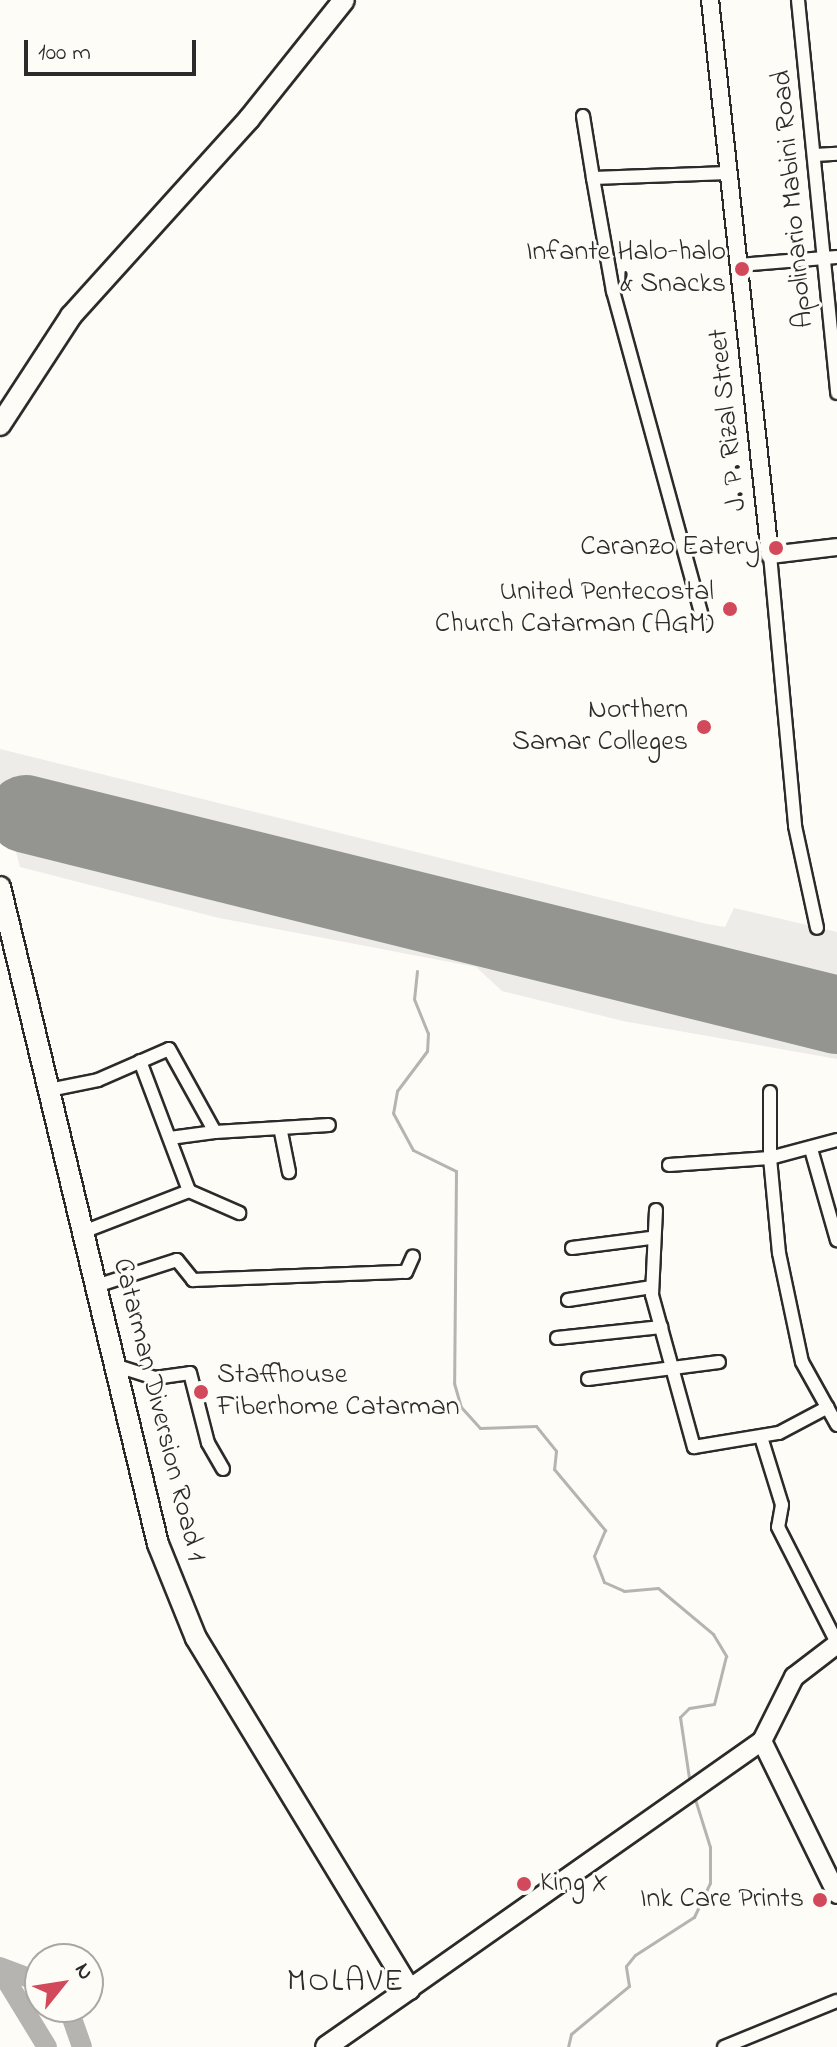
<!DOCTYPE html>
<style>
body{margin:0}
#map{position:relative;width:837px;height:2047px;overflow:hidden;background:#fdfcf7;font-family:"Indie Flower",sans-serif}
div>[style]{position:absolute}
[style*='--x']{left:calc(var(--x)*1px);top:calc(var(--y)*1px);width:calc(var(--w)*1px);rotate:calc(var(--a)*1deg)}
.built>*{inset:0;background:#edece8}
.stream>*{height:3px;margin:-1.5px;padding:0 1.5px;transform-origin:1.5px;border-radius:1.5px;background:#b5b4b1}
.river>*{height:20px;margin:-10px;padding:0 10px;transform-origin:10px;border-radius:10px;background:#b5b4b1}
.runway>*{height:78px;margin:-39px;padding:0 39px;transform-origin:39px;border-radius:39px;background:#949491}
.roads{filter:drop-shadow(2px 0 #2b2b2b) drop-shadow(-2px 0 #2b2b2b) drop-shadow(0 2px #2b2b2b) drop-shadow(0 -2px #2b2b2b)}
.minor>*{height:12px;margin:-6px;padding:0 6px;transform-origin:6px;border-radius:6px;background:#fdfcf7}
.tertiary>*{height:16px;margin:-8px;padding:0 8px;transform-origin:8px;border-radius:8px;background:#fdfcf7}
.secondary>*{height:18px;margin:-9px;padding:0 9px;transform-origin:9px;border-radius:9px;background:#fdfcf7}
.primary>*{height:20px;margin:-10px;padding:0 10px;transform-origin:10px;border-radius:10px;background:#fdfcf7}
.dots>*{width:22px;height:22px;translate:-50% -50%;box-sizing:border-box;border:4px solid #fdfcf7;border-radius:50%}
span{translate:-50% -50%;white-space:nowrap;text-align:center;line-height:1.15;-webkit-text-stroke:6px #fdfcf7;paint-order:stroke}
.street-label{font-size:28px;color:#2b2b2b}
.poi-label{font-size:28px;color:#2b2b2b}
.right{translate:-100% -50%;text-align:right}
.left{translate:0 -50%;text-align:left}
.quarter-label{font-size:32px;color:#2b2b2b;letter-spacing:2px}
.north{position:absolute;left:24px;top:1943px;width:80px;height:80px;box-sizing:border-box;background:#fdfcf7;border:2px solid #a9a8a5;border-radius:50%;rotate:60deg;font-size:22px;font-weight:700;line-height:32px;text-align:center;color:#2b2b2b}
.north::after{content:'';display:block;margin:auto;width:28px;height:36px;background:#d1495b;clip-path:polygon(50% 0,100% 100%,50% 72%,0 100%)}
.scale{position:absolute;left:24px;top:40px;width:172px;height:36px;box-sizing:border-box;border:4px solid #2b2b2b;border-top:0;padding-left:10px;font-size:24px;line-height:28px;white-space:nowrap;color:#2b2b2b;-webkit-text-stroke:6px #fdfcf7;paint-order:stroke}
</style>
<div id="map">
<div class="built">
<i style="clip-path:polygon(0 749px,707px 924px,725px 927px,734px 908px,837px 932px,837px 1059px,623px 1021px,502px 991px,476px 967px,219px 918px,20px 867px,0 790px)"></i>
</div>
<div class="stream">
<i style="--x:417;--y:971;--w:28;--a:96"></i>
<i style="--x:414;--y:999;--w:37;--a:68"></i>
<i style="--x:428;--y:1033;--w:18;--a:93"></i>
<i style="--x:427;--y:1051;--w:50;--a:126.9"></i>
<i style="--x:397;--y:1091;--w:22;--a:100"></i>
<i style="--x:393;--y:1113;--w:42;--a:61.6"></i>
<i style="--x:413;--y:1150;--w:48;--a:26"></i>
<i style="--x:456;--y:1171;--w:212;--a:90.5"></i>
<i style="--x:454;--y:1383;--w:25;--a:74"></i>
<i style="--x:461;--y:1407;--w:28;--a:48"></i>
<i style="--x:480;--y:1428;--w:56;--a:-2"></i>
<i style="--x:536;--y:1426;--w:32;--a:51"></i>
<i style="--x:556;--y:1451;--w:18;--a:96"></i>
<i style="--x:554;--y:1469;--w:80;--a:50.1"></i>
<i style="--x:605;--y:1530;--w:28;--a:113"></i>
<i style="--x:594;--y:1556;--w:28;--a:69"></i>
<i style="--x:604;--y:1582;--w:22;--a:24"></i>
<i style="--x:624;--y:1591;--w:34;--a:-5"></i>
<i style="--x:658;--y:1588;--w:72;--a:39.9"></i>
<i style="--x:713;--y:1634;--w:26;--a:59"></i>
<i style="--x:726;--y:1656;--w:49;--a:104"></i>
<i style="--x:714;--y:1704;--w:25;--a:171"></i>
<i style="--x:689;--y:1708;--w:13;--a:135"></i>
<i style="--x:680;--y:1717;--w:69;--a:81.6"></i>
<i style="--x:568;--y:2047;--w:13;--a:-77"></i>
<i style="--x:571;--y:2034;--w:75;--a:-39.6"></i>
<i style="--x:629;--y:1986;--w:20;--a:-99"></i>
<i style="--x:626;--y:1966;--w:14;--a:-51"></i>
<i style="--x:635;--y:1955;--w:70;--a:-32.8"></i>
<i style="--x:694;--y:1917;--w:38;--a:-65"></i>
<i style="--x:710;--y:1883;--w:36;--a:-90"></i>
<i style="--x:710;--y:1847;--w:53;--a:-107.4"></i>
</div>
<div class="river">
<i style="--x:0;--y:1967;--w:43;--a:20.6"></i>
<i style="--x:0;--y:1970;--w:90;--a:58.6"></i>
<i style="--x:68;--y:2007;--w:42;--a:70.7"></i>
</div>
<div class="runway">
<i style="--x:26;--y:814;--w:836;--a:13.92"></i>
</div>
<div class="roads">
<div class="minor">
<i style="--x:798;--y:0;--w:395;--a:84.3"></i>
<i style="--x:583;--y:116;--w:63;--a:80.8"></i>
<i style="--x:593;--y:178;--w:135;--a:-2.1"></i>
<i style="--x:815;--y:155;--w:22;--a:-3"></i>
<i style="--x:593;--y:178;--w:115;--a:80"></i>
<i style="--x:613;--y:291;--w:334;--a:74.7"></i>
<i style="--x:739;--y:265;--w:98;--a:-4.7"></i>
<i style="--x:770;--y:555;--w:272;--a:84.7"></i>
<i style="--x:795;--y:826;--w:104;--a:77.8"></i>
<i style="--x:140;--y:1061;--w:139;--a:69.3"></i>
<i style="--x:189;--y:1191;--w:55;--a:23.7"></i>
<i style="--x:49;--y:1090;--w:50;--a:-11.5"></i>
<i style="--x:98;--y:1080;--w:77;--a:-23.6"></i>
<i style="--x:169;--y:1049;--w:95;--a:61"></i>
<i style="--x:215;--y:1132;--w:114;--a:-3.5"></i>
<i style="--x:281;--y:1132;--w:41;--a:78.7"></i>
<i style="--x:170;--y:1138;--w:45;--a:-7.6"></i>
<i style="--x:837;--y:1140;--w:69;--a:165"></i>
<i style="--x:770;--y:1158;--w:95;--a:84.6"></i>
<i style="--x:779;--y:1253;--w:111;--a:78.1"></i>
<i style="--x:802;--y:1362;--w:72;--a:60.9"></i>
<i style="--x:811;--y:1149;--w:95;--a:74.1"></i>
<i style="--x:669;--y:1165;--w:101;--a:-4"></i>
<i style="--x:770;--y:1158;--w:66;--a:-90"></i>
<i style="--x:656;--y:1210;--w:85;--a:92.7"></i>
<i style="--x:652;--y:1295;--w:158;--a:74.6"></i>
<i style="--x:694;--y:1447;--w:86;--a:-9.4"></i>
<i style="--x:779;--y:1433;--w:55;--a:-28"></i>
<i style="--x:83;--y:1232;--w:114;--a:-21.1"></i>
<i style="--x:572;--y:1248;--w:79;--a:-7.3"></i>
<i style="--x:96;--y:1286;--w:85;--a:-17.8"></i>
<i style="--x:177;--y:1260;--w:26;--a:51"></i>
<i style="--x:193;--y:1280;--w:213;--a:-2.2"></i>
<i style="--x:406;--y:1272;--w:17;--a:-66"></i>
<i style="--x:568;--y:1300;--w:85;--a:-8.8"></i>
<i style="--x:557;--y:1338;--w:105;--a:-6"></i>
<i style="--x:114;--y:1365;--w:43;--a:17.6"></i>
<i style="--x:155;--y:1378;--w:35;--a:-8"></i>
<i style="--x:190;--y:1373;--w:72;--a:75.6"></i>
<i style="--x:208;--y:1443;--w:30;--a:60"></i>
<i style="--x:588;--y:1379;--w:132;--a:-7.4"></i>
<i style="--x:761;--y:1437;--w:71;--a:72.8"></i>
<i style="--x:782;--y:1505;--w:22;--a:100"></i>
<i style="--x:778;--y:1527;--w:130;--a:63"></i>
<i style="--x:724;--y:2047;--w:122;--a:-22.2"></i>
</div>
<div class="tertiary">
<i style="--x:710;--y:0;--w:558;--a:83.83"></i>
<i style="--x:770;--y:555;--w:67;--a:-6.8"></i>
</div>
<div class="secondary">
<i style="--x:762;--y:1741;--w:170;--a:63.9"></i>
<i style="--x:409;--y:1989;--w:431;--a:-35.1"></i>
<i style="--x:762;--y:1741;--w:72;--a:-63.4"></i>
<i style="--x:794;--y:1677;--w:54;--a:-37.5"></i>
</div>
<div class="primary">
<i style="--x:0;--y:425;--w:130;--a:-56.9"></i>
<i style="--x:71;--y:316;--w:266;--a:-47.9"></i>
<i style="--x:249;--y:119;--w:152;--a:-51.4"></i>
<i style="--x:0;--y:887;--w:676;--a:76.48"></i>
<i style="--x:158;--y:1544;--w:101;--a:68"></i>
<i style="--x:196;--y:1638;--w:411;--a:58.7"></i>
<i style="--x:409;--y:1989;--w:101;--a:145.1"></i>
</div>
</div>
<div class="dots">
<i style="left:742px;top:269px;background:#d1495b"></i>
<i style="left:776px;top:548px;background:#d1495b"></i>
<i style="left:730px;top:609px;background:#d1495b"></i>
<i style="left:704px;top:727px;background:#d1495b"></i>
<i style="left:201px;top:1392px;background:#d1495b"></i>
<i style="left:524px;top:1884px;background:#d1495b"></i>
<i style="left:820px;top:1900px;background:#d1495b"></i>
</div>
<div class="street-label">
<span style="left:794px;top:199px;rotate:-95deg">Apolinario Mabini Road</span>
<span style="left:729px;top:420px;rotate:-96deg">J. P. Rizal Street</span>
<span style="left:158px;top:1410px;rotate:76deg">Catarman Diversion Road 1</span>
</div>
<div class="poi-label">
<span class="right" style="left:726px;top:269px">Infante Halo-halo<br>&amp; Snacks</span>
<span class="right" style="left:760px;top:548px">Caranzo Eatery</span>
<span class="right" style="left:714px;top:609px">United Pentecostal<br>Church Catarman (AGM)</span>
<span class="right" style="left:688px;top:727px">Northern<br>Samar Colleges</span>
<span class="left" style="left:217px;top:1392px">Staffhouse<br>Fiberhome Catarman</span>
<span class="left" style="left:540px;top:1884px">King X</span>
<span class="right" style="left:804px;top:1900px">Ink Care Prints</span>
</div>
<div class="quarter-label">
<span style="left:346px;top:1983px">MOLAVE</span>
</div>
<div class="north">N</div>
<div class="scale">100 m</div>
</div>
